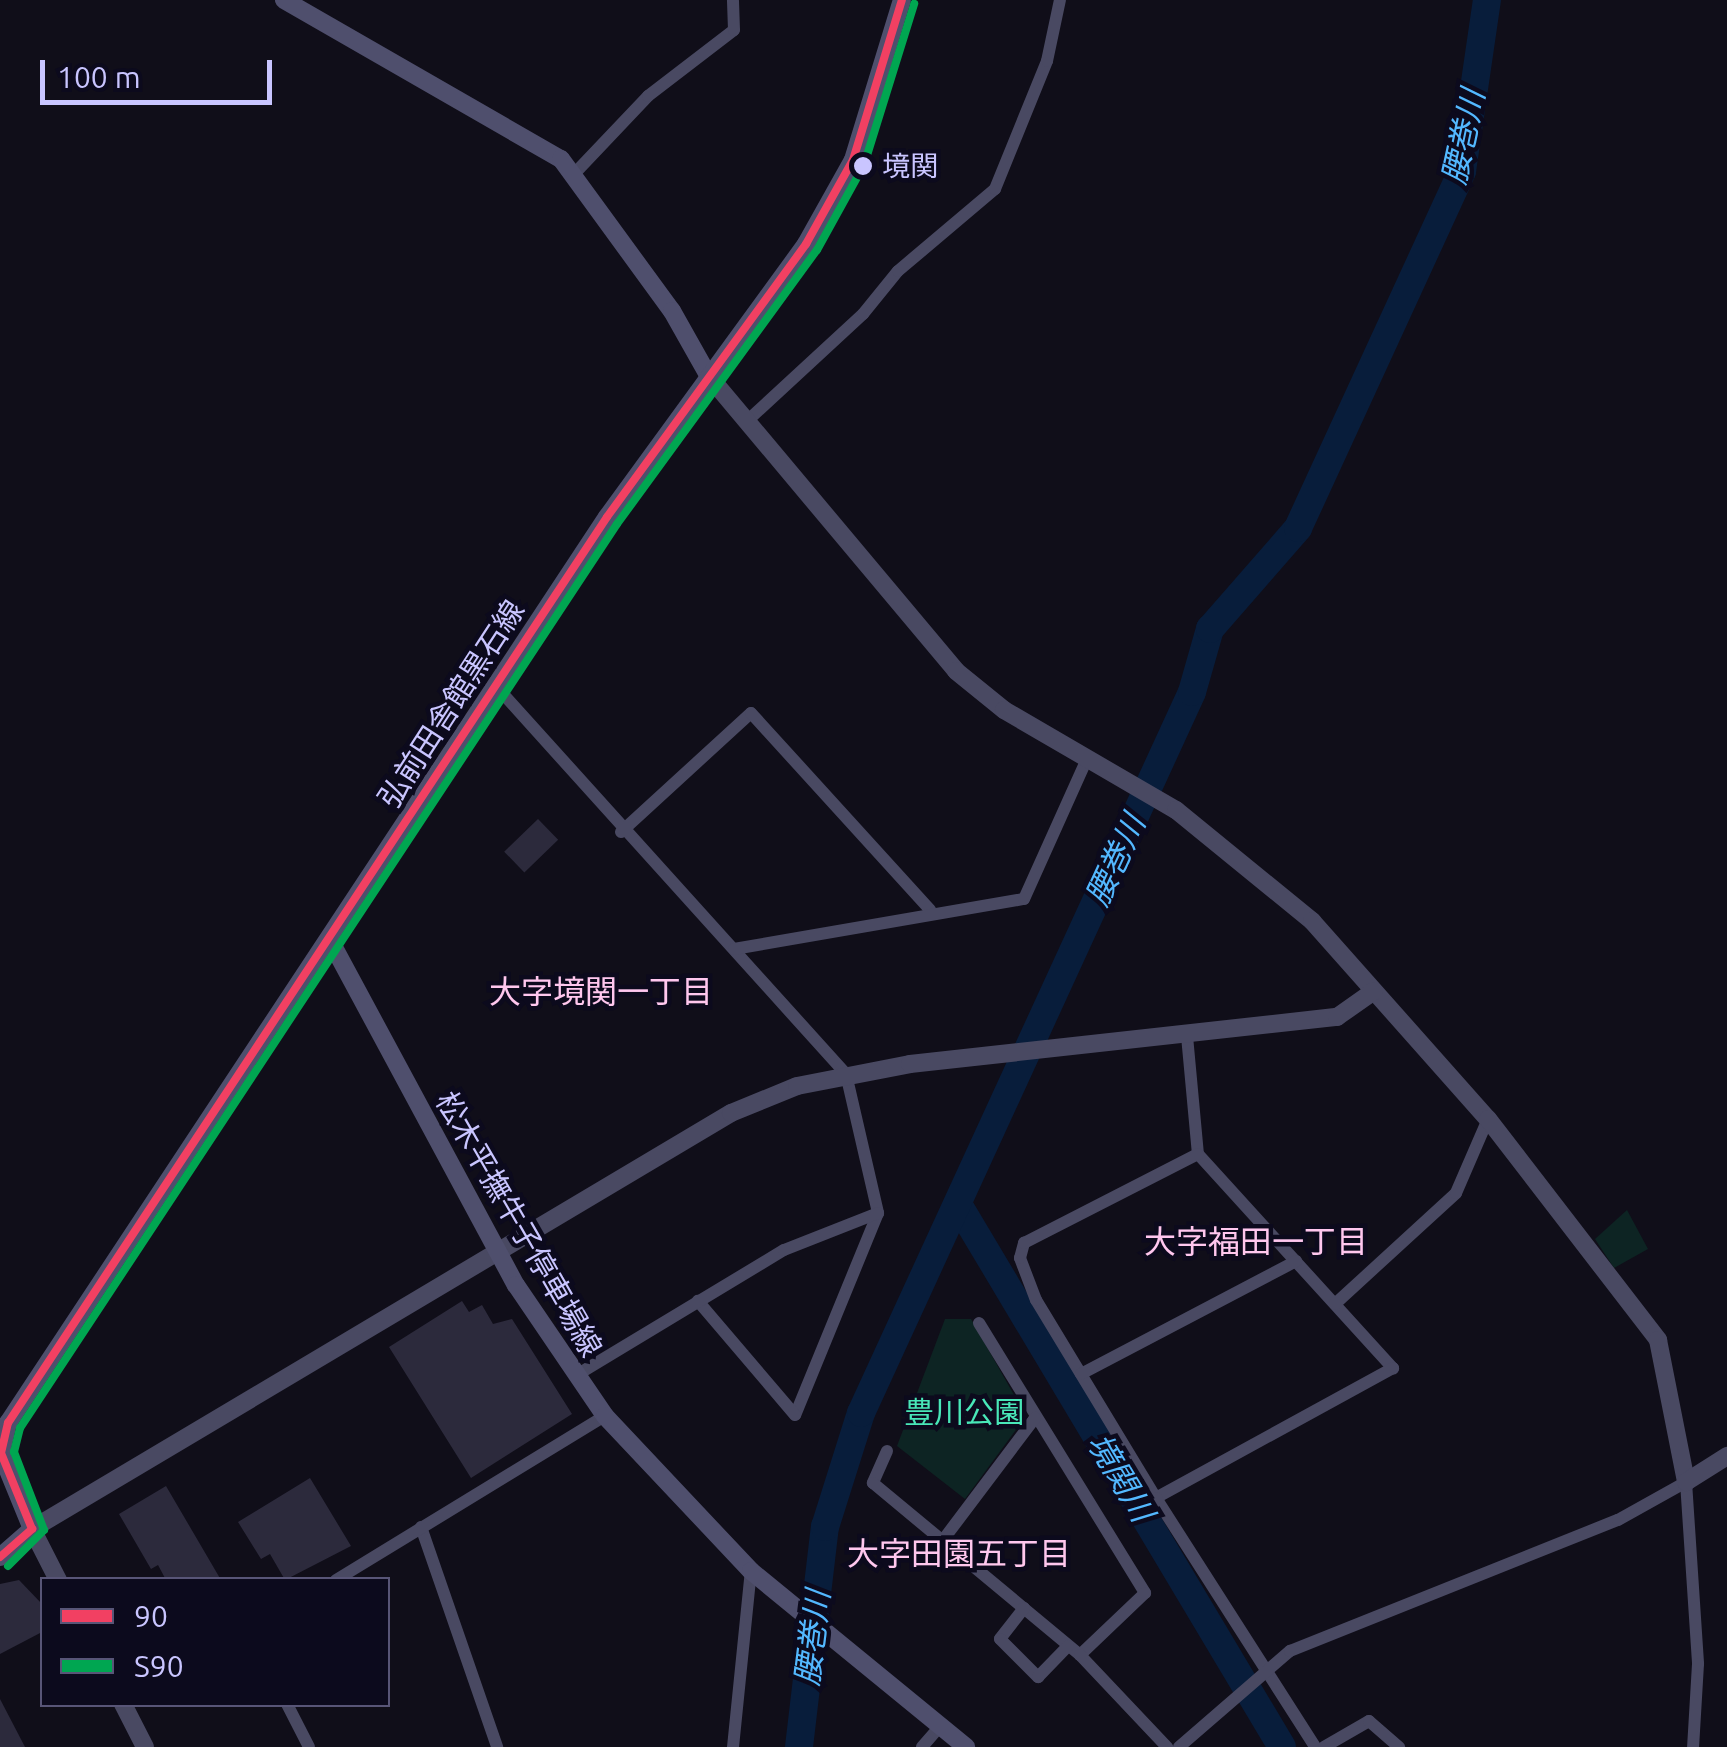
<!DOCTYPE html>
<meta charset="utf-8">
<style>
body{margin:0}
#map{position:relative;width:1727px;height:1747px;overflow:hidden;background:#100e19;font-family:Ubuntu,"Noto Sans JP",sans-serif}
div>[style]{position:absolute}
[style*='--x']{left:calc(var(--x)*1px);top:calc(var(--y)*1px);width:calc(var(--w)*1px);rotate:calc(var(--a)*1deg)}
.green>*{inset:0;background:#0d2423}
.river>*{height:28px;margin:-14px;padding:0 14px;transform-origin:14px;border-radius:14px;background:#081d3b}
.building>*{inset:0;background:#2c2a3c;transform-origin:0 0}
.minor>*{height:12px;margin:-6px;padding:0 6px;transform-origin:6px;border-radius:6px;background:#494962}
.tertiary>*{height:18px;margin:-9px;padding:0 9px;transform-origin:9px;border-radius:9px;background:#494962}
.secondary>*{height:18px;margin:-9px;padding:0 9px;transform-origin:9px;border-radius:9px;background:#4f4f6d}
.bus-1>*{height:8px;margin:-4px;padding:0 4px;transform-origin:4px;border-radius:4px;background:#f24062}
.bus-2>*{height:8px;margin:-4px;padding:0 4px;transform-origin:4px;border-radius:4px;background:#00a651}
.dots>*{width:28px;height:28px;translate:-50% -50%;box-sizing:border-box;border:5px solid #0c0a1d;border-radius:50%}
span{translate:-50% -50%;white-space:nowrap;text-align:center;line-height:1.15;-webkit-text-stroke:9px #0c0a1d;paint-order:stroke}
.bus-label{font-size:28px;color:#c9c5ff}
.left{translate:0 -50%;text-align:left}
.street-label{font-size:30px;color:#c9c5ff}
.park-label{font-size:30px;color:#49e7b8}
.water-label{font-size:32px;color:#53b8ff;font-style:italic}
.neighbourhood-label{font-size:32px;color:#ffc7ee}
.legend{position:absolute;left:40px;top:1577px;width:350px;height:130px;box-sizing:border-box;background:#0c0a1d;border:2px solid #585577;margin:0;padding:12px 18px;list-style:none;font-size:30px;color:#c9c5ff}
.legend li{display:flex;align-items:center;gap:20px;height:50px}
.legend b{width:50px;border:2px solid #585577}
.scale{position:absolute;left:40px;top:60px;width:232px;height:45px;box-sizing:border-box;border:5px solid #c9c5ff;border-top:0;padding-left:12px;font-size:30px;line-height:35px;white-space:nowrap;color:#c9c5ff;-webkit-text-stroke:8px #0c0a1d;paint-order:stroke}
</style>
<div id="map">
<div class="green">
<i style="clip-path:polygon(1627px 1210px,1648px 1249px,1614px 1268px,1595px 1239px)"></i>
<i style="clip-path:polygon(945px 1319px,971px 1319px,1026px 1416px,965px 1499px,897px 1446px)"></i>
</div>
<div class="river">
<i style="--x:959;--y:1206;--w:630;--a:59.16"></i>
<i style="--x:799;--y:1747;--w:222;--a:-83.3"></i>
<i style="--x:825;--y:1527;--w:120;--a:-72.5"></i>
<i style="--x:861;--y:1413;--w:793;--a:-65.34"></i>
<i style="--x:1192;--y:692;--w:66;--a:-74.1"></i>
<i style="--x:1210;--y:629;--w:134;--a:-48.9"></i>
<i style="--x:1298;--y:528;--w:393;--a:-65.3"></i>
<i style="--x:1462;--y:171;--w:173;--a:-81.7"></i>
</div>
<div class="building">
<i style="left:538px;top:819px;width:29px;height:47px;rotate:46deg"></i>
<i style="clip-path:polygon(462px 1301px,469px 1312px,482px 1305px,493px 1324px,512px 1319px,572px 1414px,471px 1478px,389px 1347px)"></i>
<i style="clip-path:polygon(310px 1478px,351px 1546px,285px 1580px,270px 1554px,261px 1559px,238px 1522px)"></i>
<i style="clip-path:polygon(166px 1486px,221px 1580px,166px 1580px,158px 1565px,151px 1569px,119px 1514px)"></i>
<i style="clip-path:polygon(19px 1580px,42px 1604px,42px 1632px,0 1654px,0 1584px)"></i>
<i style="clip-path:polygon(0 1699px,25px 1747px,0 1747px)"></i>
</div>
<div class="minor">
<i style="--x:575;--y:173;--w:106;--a:-46.5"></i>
<i style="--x:648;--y:96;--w:108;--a:-37.5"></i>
<i style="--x:734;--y:30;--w:30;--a:-92"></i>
<i style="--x:746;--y:422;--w:159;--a:-42.7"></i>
<i style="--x:863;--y:314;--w:55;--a:-50.9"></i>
<i style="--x:898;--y:271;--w:127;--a:-40.2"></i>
<i style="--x:995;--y:189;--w:138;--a:-67.9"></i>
<i style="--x:1047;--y:61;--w:62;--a:-78"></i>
<i style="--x:495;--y:685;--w:524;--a:47.94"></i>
<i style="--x:846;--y:1074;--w:143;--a:77"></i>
<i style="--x:878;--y:1213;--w:218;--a:112.3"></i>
<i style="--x:795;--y:1415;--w:150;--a:-130.4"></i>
<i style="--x:621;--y:832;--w:176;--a:-42.5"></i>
<i style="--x:751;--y:713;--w:266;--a:47.7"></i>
<i style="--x:734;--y:949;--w:294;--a:-9.8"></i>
<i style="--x:1024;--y:899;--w:154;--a:-65.8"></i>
<i style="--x:1187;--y:1036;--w:119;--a:84.7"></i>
<i style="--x:1198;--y:1154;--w:290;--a:47.7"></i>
<i style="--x:1393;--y:1368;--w:270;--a:151.3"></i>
<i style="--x:1156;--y:1498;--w:232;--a:-121.2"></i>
<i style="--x:1036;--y:1300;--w:45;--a:-110.9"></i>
<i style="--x:1020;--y:1258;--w:16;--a:-75"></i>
<i style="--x:1024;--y:1243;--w:195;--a:-27.1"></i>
<i style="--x:1335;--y:1304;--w:164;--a:-42.5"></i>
<i style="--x:1456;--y:1193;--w:81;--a:-66.6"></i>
<i style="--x:979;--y:1323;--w:317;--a:58.4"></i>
<i style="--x:1145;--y:1593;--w:90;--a:136.4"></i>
<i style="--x:1081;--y:1374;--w:243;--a:-27.7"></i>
<i style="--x:575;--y:1376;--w:244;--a:-31.1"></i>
<i style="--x:784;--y:1250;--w:101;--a:-21.5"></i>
<i style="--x:887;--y:1451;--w:35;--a:114"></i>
<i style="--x:873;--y:1483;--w:269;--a:39.7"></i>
<i style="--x:1080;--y:1655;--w:127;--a:46.6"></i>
<i style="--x:1156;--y:1498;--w:295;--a:57.4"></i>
<i style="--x:421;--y:1527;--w:233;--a:70.9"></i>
<i style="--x:943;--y:1540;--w:153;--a:-53"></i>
<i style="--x:336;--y:1580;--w:315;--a:-31.4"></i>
<i style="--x:1024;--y:1608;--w:39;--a:128"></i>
<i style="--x:1000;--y:1639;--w:54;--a:45"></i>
<i style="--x:1038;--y:1677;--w:43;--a:-45.9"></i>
<i style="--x:287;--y:1704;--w:48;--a:62.9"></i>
<i style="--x:733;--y:1747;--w:177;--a:-84.2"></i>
<i style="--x:922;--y:1747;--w:30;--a:-49"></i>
<i style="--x:1179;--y:1747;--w:147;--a:-40.9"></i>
<i style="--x:1290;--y:1651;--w:353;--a:-21.8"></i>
<i style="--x:1618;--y:1520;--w:78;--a:-29.2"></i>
<i style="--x:1686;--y:1482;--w:182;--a:86.2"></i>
<i style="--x:1698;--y:1664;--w:83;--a:93.4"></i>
<i style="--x:1324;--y:1747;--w:52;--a:-30"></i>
<i style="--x:1369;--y:1721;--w:40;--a:41"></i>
</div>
<div class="tertiary">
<i style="--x:708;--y:375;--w:386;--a:50"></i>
<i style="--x:956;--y:671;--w:62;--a:39.1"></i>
<i style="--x:1004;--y:710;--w:199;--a:30.2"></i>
<i style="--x:1176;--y:810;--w:176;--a:39.2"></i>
<i style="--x:1312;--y:921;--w:265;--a:48.4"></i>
<i style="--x:1488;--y:1119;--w:279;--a:52.4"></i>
<i style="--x:1658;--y:1340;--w:145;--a:78.8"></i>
<i style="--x:1686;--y:1482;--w:49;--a:-32.4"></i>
<i style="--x:58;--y:1580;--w:57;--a:-117"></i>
<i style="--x:32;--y:1529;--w:813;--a:-30.76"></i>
<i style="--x:731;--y:1113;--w:71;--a:-22.2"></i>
<i style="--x:797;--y:1086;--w:115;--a:-11"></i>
<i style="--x:910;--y:1064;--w:430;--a:-6.3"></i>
<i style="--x:1337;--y:1017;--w:45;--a:-35.1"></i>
<i style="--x:123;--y:1704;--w:48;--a:62.9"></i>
</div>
<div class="secondary">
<i style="--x:284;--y:0;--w:319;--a:29.9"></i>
<i style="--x:561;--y:159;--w:188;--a:53.9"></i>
<i style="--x:672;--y:311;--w:73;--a:60.6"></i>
<i style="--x:330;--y:940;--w:392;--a:61.7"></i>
<i style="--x:516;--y:1285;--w:158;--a:55.8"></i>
<i style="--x:605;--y:1416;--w:213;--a:46.7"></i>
<i style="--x:751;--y:1571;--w:278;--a:39.3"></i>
<i style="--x:32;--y:1529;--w:82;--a:-112.2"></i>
<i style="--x:1;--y:1453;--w:31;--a:-77"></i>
<i style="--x:8;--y:1423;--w:1086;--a:-56.53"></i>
<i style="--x:607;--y:517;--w:338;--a:-53.9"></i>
<i style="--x:806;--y:244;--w:96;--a:-60.8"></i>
<i style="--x:853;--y:160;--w:167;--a:-73"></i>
<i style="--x:0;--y:1557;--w:43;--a:-41.2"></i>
</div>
<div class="bus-1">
<i style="--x:0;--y:1557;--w:43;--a:-41.2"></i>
<i style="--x:32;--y:1529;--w:82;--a:-112.2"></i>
<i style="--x:1;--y:1453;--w:31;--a:-77"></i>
<i style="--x:8;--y:1423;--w:1086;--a:-56.53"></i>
<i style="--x:607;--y:517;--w:338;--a:-53.9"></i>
<i style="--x:806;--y:244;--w:96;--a:-60.8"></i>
<i style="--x:853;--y:160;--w:167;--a:-73"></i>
</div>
<div class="bus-2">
<i style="--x:8;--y:1566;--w:51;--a:-45"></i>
<i style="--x:44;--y:1530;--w:84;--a:-111"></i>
<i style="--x:14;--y:1452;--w:25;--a:-76"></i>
<i style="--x:20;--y:1428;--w:1083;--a:-56.56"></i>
<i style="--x:617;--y:524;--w:339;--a:-53.9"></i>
<i style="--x:817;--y:250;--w:97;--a:-61.1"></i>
<i style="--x:864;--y:165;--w:169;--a:-72.7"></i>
</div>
<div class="dots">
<i style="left:863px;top:166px;background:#c9c5ff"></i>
</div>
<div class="bus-label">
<span class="left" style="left:882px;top:166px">境関</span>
</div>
<div class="street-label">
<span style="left:451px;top:704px;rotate:-57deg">弘前田舎館黒石線</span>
<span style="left:519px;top:1224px;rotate:60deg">松木平撫牛子停車場線</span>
</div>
<div class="park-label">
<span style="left:964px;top:1412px">豊川公園</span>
</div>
<div class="water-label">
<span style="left:1463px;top:137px;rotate:-78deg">腰巻川</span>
<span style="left:1115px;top:860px;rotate:-65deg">腰巻川</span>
<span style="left:1121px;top:1477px;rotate:59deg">境関川</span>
<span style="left:812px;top:1638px;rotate:-83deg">腰巻川</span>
</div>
<div class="neighbourhood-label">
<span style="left:601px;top:991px">大字境関一丁目</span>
<span style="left:1256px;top:1241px">大字福田一丁目</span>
<span style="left:959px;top:1553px">大字田園五丁目</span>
</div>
<ul class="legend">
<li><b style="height:12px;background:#f24062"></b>90</li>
<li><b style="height:12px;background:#00a651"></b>S90</li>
</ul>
<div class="scale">100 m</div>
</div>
